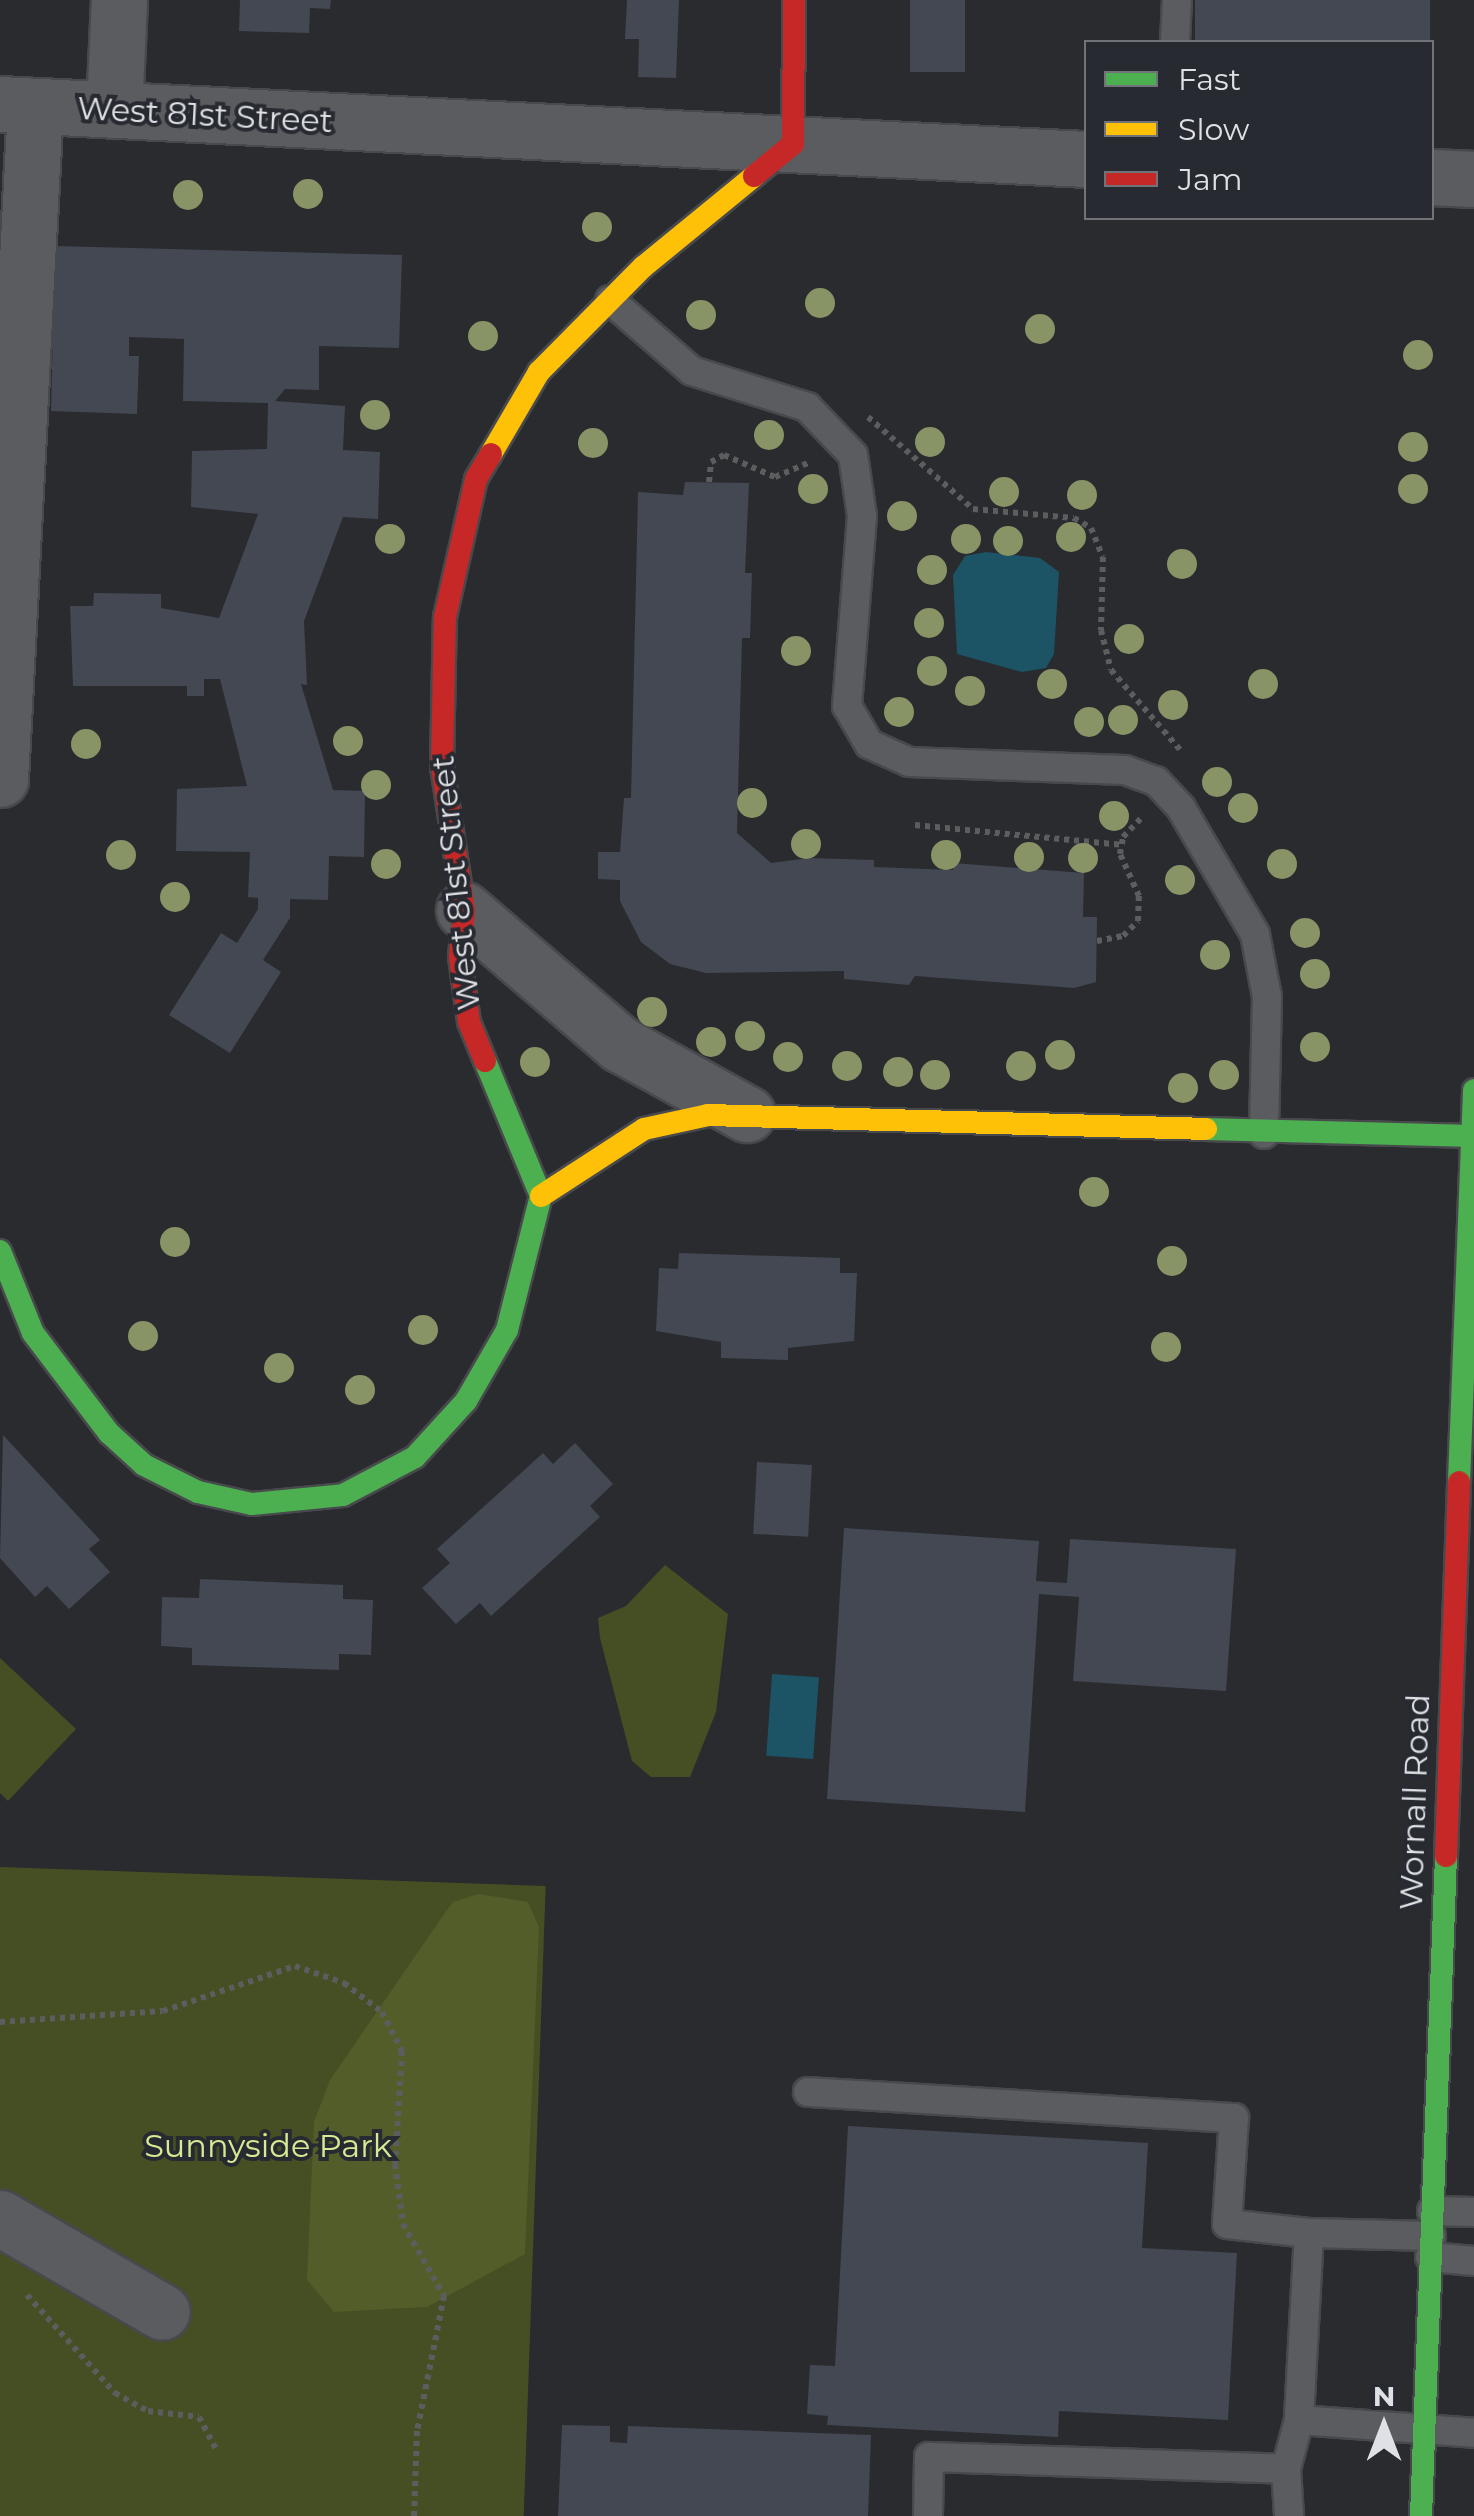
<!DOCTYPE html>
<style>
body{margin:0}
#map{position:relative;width:1474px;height:2516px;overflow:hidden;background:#292b2f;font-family:Montserrat,sans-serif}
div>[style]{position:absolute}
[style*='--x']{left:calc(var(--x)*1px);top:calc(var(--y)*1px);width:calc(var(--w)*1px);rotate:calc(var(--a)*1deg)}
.green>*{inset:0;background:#464f23;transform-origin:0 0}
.forest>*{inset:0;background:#525d2a}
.water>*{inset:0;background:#1c5365;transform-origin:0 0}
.building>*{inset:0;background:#434853;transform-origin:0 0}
.path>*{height:6px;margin-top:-3px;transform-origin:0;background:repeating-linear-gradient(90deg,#5c5d5f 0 5px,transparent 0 10px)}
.roads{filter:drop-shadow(2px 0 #48494c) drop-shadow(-2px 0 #48494c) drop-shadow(0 2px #48494c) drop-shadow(0 -2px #48494c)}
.lane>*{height:28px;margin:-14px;padding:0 14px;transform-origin:14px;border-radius:14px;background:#5b5c5f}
.street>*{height:55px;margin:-27.5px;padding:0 27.5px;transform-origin:27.5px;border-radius:27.5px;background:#5b5c5f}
.fast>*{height:22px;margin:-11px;padding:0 11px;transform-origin:11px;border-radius:11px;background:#4caf50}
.slow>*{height:22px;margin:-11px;padding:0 11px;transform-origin:11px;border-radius:11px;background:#ffc107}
.jam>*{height:22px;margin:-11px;padding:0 11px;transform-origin:11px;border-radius:11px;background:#c62828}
.trees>*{width:30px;height:30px;margin:-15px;border-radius:50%;background:#889465}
span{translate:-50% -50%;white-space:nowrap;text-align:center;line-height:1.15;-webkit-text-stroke:8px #272a31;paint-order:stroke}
.street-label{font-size:32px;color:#dfe1e6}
.park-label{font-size:32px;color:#d5ea92}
.legend{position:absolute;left:1084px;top:40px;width:350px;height:180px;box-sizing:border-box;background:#272a31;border:2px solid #717379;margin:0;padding:12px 18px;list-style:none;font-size:30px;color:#dfe1e6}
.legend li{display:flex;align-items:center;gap:20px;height:50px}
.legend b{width:50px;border:2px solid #717379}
.north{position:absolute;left:1334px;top:2376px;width:100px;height:100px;-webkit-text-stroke:8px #272a31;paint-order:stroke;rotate:0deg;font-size:28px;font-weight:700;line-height:40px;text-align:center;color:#dfe1e6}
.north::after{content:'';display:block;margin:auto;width:35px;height:45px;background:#dfe1e6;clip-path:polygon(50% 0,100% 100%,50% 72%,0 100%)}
</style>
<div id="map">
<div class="green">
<i style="clip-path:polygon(665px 1565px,728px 1614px,716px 1712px,690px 1777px,651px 1777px,632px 1761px,600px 1638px,598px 1618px,626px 1606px)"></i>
<i style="clip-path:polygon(0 1658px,76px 1729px,8px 1801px,0 1793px)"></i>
<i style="left:0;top:1867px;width:546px;height:649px;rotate:2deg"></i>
</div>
<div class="forest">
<i style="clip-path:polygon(478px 1894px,528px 1902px,539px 1927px,525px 2254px,427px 2307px,334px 2312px,307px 2280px,314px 2122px,330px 2080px,442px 1917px,453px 1902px)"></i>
</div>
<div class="water">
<i style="clip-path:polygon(986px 552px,1040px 558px,1059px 572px,1054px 654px,1046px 668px,1022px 672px,957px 654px,953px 575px,965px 556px)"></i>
<i style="left:772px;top:1674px;width:47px;height:82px;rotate:4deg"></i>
</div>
<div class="building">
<i style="clip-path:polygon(240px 0,331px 0,330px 9px,310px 8px,309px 33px,239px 31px)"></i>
<i style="clip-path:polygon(627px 0,679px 0,676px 78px,638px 77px,639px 39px,625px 39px)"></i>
<i style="left:910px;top:0;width:55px;height:72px"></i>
<i style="left:1195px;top:0;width:235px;height:42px"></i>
<i style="clip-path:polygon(55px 246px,402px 255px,399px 348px,319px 346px,319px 390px,285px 389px,275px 401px,345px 406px,343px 450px,380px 452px,378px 519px,343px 517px,304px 621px,307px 685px,301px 684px,333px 790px,365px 791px,364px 857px,329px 856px,328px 900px,290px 899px,290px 918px,263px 960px,281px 972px,230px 1053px,169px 1015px,221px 933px,237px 943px,258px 909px,258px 898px,248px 897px,250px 852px,176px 851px,177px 789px,247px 786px,220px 679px,204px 679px,204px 696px,187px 696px,187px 686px,73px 686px,70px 606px,93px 606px,94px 593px,161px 594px,161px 608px,219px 618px,258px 514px,191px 507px,192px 451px,267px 449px,268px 403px,183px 401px,184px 339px,129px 337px,129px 356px,139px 356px,137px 414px,51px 411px)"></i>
<i style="clip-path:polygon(685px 482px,749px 483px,745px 573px,752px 573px,750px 638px,742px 638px,737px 833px,771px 863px,809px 858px,874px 860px,874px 867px,953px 870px,953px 863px,1084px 873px,1083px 917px,1097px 917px,1096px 982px,1074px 988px,915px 976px,909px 985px,844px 979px,844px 971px,706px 973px,670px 964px,641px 942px,620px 901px,620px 880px,598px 879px,598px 852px,620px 852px,624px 798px,631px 798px,638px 492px,683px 495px)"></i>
<i style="clip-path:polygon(679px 1253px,840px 1258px,840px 1273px,857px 1273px,854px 1341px,788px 1348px,788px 1360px,721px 1358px,721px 1342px,656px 1331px,659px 1268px,678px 1269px)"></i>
<i style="clip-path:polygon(3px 1435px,100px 1540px,89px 1549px,110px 1572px,69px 1609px,47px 1586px,35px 1597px,0 1558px)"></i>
<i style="clip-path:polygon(575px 1443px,613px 1484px,590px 1506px,600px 1517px,491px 1616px,480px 1603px,456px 1624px,422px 1588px,450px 1563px,437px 1549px,543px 1453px,553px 1464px)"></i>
<i style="left:757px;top:1462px;width:55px;height:72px;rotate:3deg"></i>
<i style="clip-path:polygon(844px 1528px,1039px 1541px,1036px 1581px,1067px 1583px,1070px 1539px,1236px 1549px,1226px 1691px,1073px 1681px,1079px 1597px,1039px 1594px,1025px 1812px,827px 1799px)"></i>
<i style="clip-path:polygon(200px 1579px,343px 1585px,343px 1599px,373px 1600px,371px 1655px,339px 1654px,339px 1670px,192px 1665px,192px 1648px,161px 1646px,162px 1597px,199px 1598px)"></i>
<i style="clip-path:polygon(848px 2126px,1148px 2143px,1142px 2248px,1237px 2253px,1228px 2420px,1059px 2411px,1058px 2437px,827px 2425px,828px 2416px,807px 2414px,810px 2365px,835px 2366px)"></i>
<i style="clip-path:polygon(562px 2425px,610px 2426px,610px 2442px,627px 2443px,628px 2426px,871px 2435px,868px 2516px,558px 2516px)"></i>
</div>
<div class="path">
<i style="--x:868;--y:417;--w:140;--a:41.2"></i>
<i style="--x:973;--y:509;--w:101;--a:5.1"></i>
<i style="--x:1074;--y:518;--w:20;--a:30"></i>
<i style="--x:1091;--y:528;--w:31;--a:68"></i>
<i style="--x:1103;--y:557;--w:73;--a:91.6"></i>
<i style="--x:1101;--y:630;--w:41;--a:76"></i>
<i style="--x:1111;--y:670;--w:108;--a:49.1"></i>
<i style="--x:709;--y:482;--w:20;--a:-84"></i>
<i style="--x:711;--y:462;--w:15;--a:-28"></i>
<i style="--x:724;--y:455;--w:56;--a:23.3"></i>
<i style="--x:775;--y:477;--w:39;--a:-23"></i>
<i style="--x:915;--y:825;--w:207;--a:5.5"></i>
<i style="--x:1097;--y:941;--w:26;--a:-11"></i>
<i style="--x:1123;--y:936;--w:21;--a:-45"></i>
<i style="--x:1138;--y:921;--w:25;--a:-88"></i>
<i style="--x:1139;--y:896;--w:46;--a:-114.3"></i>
<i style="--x:1120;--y:854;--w:17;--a:-80"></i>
<i style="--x:1123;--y:837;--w:29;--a:-46"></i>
<i style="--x:0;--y:2022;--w:163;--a:-3.9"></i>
<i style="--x:163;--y:2011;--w:139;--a:-18.8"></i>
<i style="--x:295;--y:1966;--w:52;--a:19.1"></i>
<i style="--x:344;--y:1983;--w:48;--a:37.3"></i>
<i style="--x:382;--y:2012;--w:44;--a:62.9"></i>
<i style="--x:402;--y:2051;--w:113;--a:93.5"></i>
<i style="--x:395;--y:2164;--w:61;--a:82.4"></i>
<i style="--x:403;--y:2224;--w:83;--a:60.3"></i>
<i style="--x:444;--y:2296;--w:138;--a:101.3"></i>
<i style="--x:417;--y:2431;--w:85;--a:92"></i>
<i style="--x:27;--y:2295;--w:132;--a:48.1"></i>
<i style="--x:115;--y:2393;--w:38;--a:29"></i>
<i style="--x:148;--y:2411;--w:51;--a:6.7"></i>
<i style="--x:199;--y:2417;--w:38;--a:62"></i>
</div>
<div class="roads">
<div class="lane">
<i style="--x:1175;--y:42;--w:42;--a:-87.3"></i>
<i style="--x:610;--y:300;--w:108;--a:40.9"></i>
<i style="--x:692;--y:371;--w:121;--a:17.4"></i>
<i style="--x:807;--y:407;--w:66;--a:46.2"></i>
<i style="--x:853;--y:455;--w:62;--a:81.6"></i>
<i style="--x:862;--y:516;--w:191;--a:94.5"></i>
<i style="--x:847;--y:706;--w:44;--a:59.9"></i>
<i style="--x:869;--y:744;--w:44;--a:24.2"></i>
<i style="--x:909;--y:762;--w:216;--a:2.1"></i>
<i style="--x:1125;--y:770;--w:33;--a:20"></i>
<i style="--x:1156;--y:781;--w:37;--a:47"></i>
<i style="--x:1181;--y:808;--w:146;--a:59.6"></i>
<i style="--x:1255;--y:934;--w:64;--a:79.2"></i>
<i style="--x:1267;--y:997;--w:137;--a:91.3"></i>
<i style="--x:808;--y:2092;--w:427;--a:3.5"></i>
<i style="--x:1234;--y:2118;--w:106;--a:93.8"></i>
<i style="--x:1227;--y:2224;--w:82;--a:6.3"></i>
<i style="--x:1432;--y:2211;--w:42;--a:1.4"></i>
<i style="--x:1431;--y:2236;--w:122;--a:-178.6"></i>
<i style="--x:1309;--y:2233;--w:187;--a:93.1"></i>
<i style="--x:1299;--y:2420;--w:175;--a:4.2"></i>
<i style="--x:1430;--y:2257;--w:44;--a:5.2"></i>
<i style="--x:1286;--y:2469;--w:51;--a:-75.1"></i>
<i style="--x:928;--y:2516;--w:59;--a:-89"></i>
<i style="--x:929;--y:2457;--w:357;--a:1.9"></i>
<i style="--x:1286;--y:2469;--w:47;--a:86.3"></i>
</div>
<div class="street">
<i style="--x:0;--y:104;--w:1087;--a:2.9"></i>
<i style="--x:114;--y:110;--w:110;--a:-87.4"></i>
<i style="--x:1432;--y:177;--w:42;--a:2.7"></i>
<i style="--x:0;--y:779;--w:674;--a:-87.02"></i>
<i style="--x:464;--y:910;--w:206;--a:40.7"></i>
<i style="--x:620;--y:1044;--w:145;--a:28.9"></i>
<i style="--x:0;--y:2218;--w:187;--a:30.1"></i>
</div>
<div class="fast">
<i style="--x:1206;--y:1129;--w:266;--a:1.5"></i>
<i style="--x:0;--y:1251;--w:88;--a:68.1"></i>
<i style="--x:33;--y:1333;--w:126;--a:52.8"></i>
<i style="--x:109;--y:1433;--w:47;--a:42.4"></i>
<i style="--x:144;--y:1465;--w:60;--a:26.6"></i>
<i style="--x:198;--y:1492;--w:55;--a:12.5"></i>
<i style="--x:252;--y:1504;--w:91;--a:-5.6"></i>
<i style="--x:343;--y:1495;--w:81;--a:-27.8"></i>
<i style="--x:415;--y:1457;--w:76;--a:-47.7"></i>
<i style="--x:466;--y:1401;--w:82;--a:-60"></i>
<i style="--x:507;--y:1330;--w:138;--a:-75.8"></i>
<i style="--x:541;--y:1196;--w:146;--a:-112.5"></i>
<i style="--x:1459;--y:1482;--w:392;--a:-87.8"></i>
<i style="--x:1421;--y:2516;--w:660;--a:-87.83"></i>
</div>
<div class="slow">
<i style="--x:491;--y:454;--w:95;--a:-59.7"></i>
<i style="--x:539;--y:372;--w:148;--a:-45.3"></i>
<i style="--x:643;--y:267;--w:144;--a:-39.3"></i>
<i style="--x:541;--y:1196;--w:123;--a:-33"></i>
<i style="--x:644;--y:1129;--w:66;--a:-12.3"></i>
<i style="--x:708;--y:1115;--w:498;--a:1.6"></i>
</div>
<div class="jam">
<i style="--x:754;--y:176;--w:50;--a:-39.4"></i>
<i style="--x:793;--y:144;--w:144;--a:-89.6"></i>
<i style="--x:485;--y:1061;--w:42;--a:-112.3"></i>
<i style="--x:469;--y:1022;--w:66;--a:-97.9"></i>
<i style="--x:460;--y:957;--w:47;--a:-85.1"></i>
<i style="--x:464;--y:910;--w:145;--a:-98.7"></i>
<i style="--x:442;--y:767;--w:150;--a:-88.9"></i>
<i style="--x:445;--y:617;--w:141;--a:-77.3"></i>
<i style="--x:476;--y:479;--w:29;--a:-59"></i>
<i style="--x:1446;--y:1856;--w:374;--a:-88"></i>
</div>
</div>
<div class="trees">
<i style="left:308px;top:194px"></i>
<i style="left:188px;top:195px"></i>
<i style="left:597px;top:227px"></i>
<i style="left:820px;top:303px"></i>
<i style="left:701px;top:315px"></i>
<i style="left:1040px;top:329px"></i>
<i style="left:483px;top:336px"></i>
<i style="left:1418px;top:355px"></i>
<i style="left:375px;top:415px"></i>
<i style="left:769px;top:435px"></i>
<i style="left:930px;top:442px"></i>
<i style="left:593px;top:443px"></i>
<i style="left:1413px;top:447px"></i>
<i style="left:813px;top:489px"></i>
<i style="left:1413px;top:489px"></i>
<i style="left:1004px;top:492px"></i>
<i style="left:1082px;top:495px"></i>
<i style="left:902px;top:516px"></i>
<i style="left:1071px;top:537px"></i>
<i style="left:390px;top:539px"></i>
<i style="left:966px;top:539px"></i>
<i style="left:1008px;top:541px"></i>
<i style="left:1182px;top:564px"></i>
<i style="left:932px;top:570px"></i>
<i style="left:929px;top:623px"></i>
<i style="left:1129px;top:639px"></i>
<i style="left:796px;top:651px"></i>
<i style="left:932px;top:671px"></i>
<i style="left:1052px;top:684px"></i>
<i style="left:1263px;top:684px"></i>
<i style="left:970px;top:691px"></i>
<i style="left:1173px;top:705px"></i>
<i style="left:899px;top:712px"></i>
<i style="left:1123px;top:720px"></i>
<i style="left:1089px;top:722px"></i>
<i style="left:348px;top:741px"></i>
<i style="left:86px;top:744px"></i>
<i style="left:1217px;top:782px"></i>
<i style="left:376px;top:785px"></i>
<i style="left:752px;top:803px"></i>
<i style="left:1243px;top:808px"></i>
<i style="left:1114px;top:816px"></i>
<i style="left:806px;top:844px"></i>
<i style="left:121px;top:855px"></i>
<i style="left:946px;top:855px"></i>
<i style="left:1029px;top:857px"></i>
<i style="left:1083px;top:858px"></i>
<i style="left:386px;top:864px"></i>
<i style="left:1282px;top:864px"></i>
<i style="left:1180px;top:880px"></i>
<i style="left:175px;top:897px"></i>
<i style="left:1305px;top:933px"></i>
<i style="left:1215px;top:955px"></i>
<i style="left:1315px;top:974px"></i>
<i style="left:652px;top:1012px"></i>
<i style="left:750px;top:1036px"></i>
<i style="left:711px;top:1042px"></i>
<i style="left:1315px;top:1047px"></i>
<i style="left:1060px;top:1055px"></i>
<i style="left:788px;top:1057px"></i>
<i style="left:535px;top:1062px"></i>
<i style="left:847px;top:1066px"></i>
<i style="left:1021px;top:1066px"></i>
<i style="left:898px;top:1072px"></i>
<i style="left:935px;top:1075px"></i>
<i style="left:1224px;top:1075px"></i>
<i style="left:1183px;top:1088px"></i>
<i style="left:1094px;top:1192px"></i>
<i style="left:175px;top:1242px"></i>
<i style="left:1172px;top:1261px"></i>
<i style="left:423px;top:1330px"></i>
<i style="left:143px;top:1336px"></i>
<i style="left:1166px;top:1347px"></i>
<i style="left:279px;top:1368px"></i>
<i style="left:360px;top:1390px"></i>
</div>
<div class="street-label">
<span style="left:205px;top:115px;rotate:3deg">West 81st Street</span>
<span style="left:456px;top:883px;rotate:-96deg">West 81st Street</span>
<span style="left:1415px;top:1802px;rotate:-88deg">Wornall Road</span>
</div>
<div class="park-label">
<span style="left:268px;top:2146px">Sunnyside Park</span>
</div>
<ul class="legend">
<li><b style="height:12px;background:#4caf50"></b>Fast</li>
<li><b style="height:12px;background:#ffc107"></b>Slow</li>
<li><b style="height:12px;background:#c62828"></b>Jam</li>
</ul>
<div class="north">N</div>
</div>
